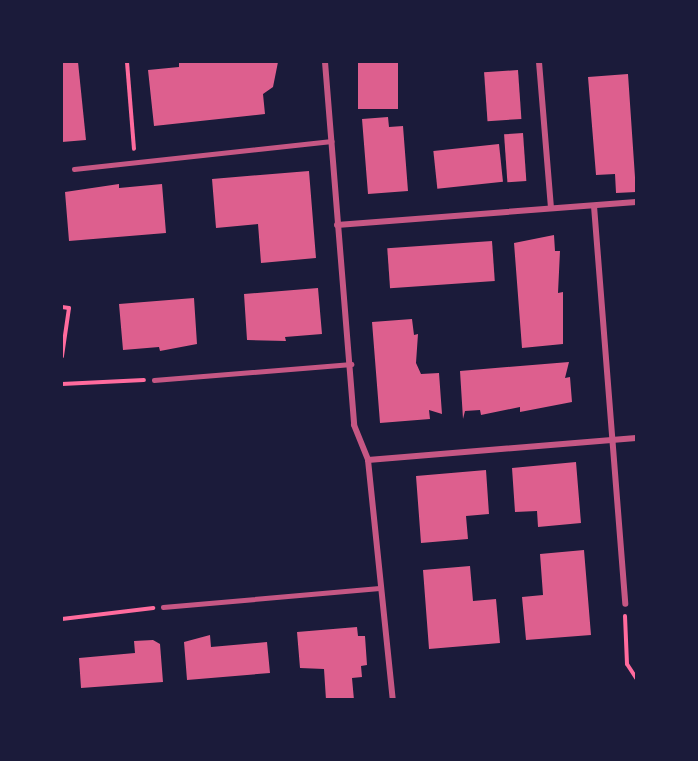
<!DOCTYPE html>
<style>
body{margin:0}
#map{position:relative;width:698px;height:761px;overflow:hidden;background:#1b1b3a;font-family:Poppins,sans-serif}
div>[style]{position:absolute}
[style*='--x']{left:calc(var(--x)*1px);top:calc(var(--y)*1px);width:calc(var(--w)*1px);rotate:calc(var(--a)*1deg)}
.building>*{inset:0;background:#dd5f8e;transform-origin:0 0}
.path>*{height:4px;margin:-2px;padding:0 2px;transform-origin:2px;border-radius:2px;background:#ff6b9d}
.service>*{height:4.5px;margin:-2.25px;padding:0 2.25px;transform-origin:2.25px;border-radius:2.25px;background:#c65784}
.minor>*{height:6px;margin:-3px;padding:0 3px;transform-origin:3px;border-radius:3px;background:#c65784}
span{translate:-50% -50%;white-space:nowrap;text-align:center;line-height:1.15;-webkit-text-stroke:6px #1b1b3a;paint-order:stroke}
.frame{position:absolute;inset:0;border:63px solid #1b1b3a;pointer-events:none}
</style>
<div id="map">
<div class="building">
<i style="clip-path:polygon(62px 62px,78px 62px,86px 140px,62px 142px)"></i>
<i style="clip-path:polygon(179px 62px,278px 62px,273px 87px,263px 94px,265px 114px,154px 126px,148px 70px,179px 67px)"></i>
<i style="left:358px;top:62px;width:40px;height:47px"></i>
<i style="left:518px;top:70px;width:49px;height:34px;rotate:86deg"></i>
<i style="clip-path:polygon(628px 74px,636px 192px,616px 193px,615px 174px,596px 175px,588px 77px)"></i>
<i style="clip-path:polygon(388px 117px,389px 127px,403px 126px,408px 191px,368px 194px,362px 119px)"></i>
<i style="left:523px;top:133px;width:48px;height:19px;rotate:86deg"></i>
<i style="left:499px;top:144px;width:38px;height:66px;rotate:84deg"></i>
<i style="clip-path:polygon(309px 171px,316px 258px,261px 263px,258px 224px,216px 228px,212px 179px)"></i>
<i style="clip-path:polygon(119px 184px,119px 188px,162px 184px,166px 233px,69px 241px,65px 192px)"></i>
<i style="clip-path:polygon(554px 235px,555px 251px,560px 251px,558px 293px,563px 292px,563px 344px,522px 348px,514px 243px)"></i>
<i style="left:492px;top:241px;width:40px;height:105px;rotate:86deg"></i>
<i style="clip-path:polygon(318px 288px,322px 334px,285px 337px,286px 341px,247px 340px,244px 294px)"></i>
<i style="clip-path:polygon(194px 298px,197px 344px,160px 351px,159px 347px,123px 350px,119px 304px)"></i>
<i style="clip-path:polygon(412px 319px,414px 335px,418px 334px,416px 363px,421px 374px,439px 373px,442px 414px,429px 410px,430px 419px,380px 423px,372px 322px)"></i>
<i style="clip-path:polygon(569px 362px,565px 378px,570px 377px,572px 402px,520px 412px,520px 407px,481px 415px,480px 410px,465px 411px,463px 419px,460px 371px)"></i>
<i style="clip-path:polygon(576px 462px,581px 523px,538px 527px,537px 511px,515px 512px,512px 468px)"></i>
<i style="clip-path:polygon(486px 470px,489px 514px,466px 516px,468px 539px,421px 543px,416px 476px)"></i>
<i style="clip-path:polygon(584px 550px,591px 635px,526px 640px,522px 597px,543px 595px,540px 554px)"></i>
<i style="clip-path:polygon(470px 566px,473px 601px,496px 599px,500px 643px,429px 649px,423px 570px)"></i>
<i style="clip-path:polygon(357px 627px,358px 636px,365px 636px,367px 665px,361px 666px,362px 677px,352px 678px,354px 700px,326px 700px,324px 669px,300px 668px,297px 632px)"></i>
<i style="clip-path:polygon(210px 635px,211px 647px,267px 642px,270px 673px,187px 680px,184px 642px)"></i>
<i style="clip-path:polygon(153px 640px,160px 644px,163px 682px,81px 688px,79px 658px,135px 653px,134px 641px)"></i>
</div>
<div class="path">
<i style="--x:127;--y:62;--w:87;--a:85.4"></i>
<i style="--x:62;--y:307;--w:7;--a:8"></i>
<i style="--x:69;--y:308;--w:49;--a:98.3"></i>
<i style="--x:62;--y:384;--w:82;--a:-2.8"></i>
<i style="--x:625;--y:616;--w:48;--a:87.6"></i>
<i style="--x:627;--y:664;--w:17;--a:57"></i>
<i style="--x:62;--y:619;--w:92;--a:-6.9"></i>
</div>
<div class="service">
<i style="--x:74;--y:169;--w:259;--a:-6.2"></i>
<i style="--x:154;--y:380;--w:198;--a:-4.6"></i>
<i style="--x:163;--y:607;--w:217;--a:-5"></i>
</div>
<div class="minor">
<i style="--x:325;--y:62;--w:364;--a:85.4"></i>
<i style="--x:354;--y:425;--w:38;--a:68"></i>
<i style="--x:368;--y:460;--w:241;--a:84.1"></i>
<i style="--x:539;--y:62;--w:146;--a:85.3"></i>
<i style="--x:594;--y:206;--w:399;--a:85.5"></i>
<i style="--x:337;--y:225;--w:300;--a:-4.4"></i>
<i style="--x:368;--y:460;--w:269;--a:-4.7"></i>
</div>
<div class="frame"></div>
</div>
